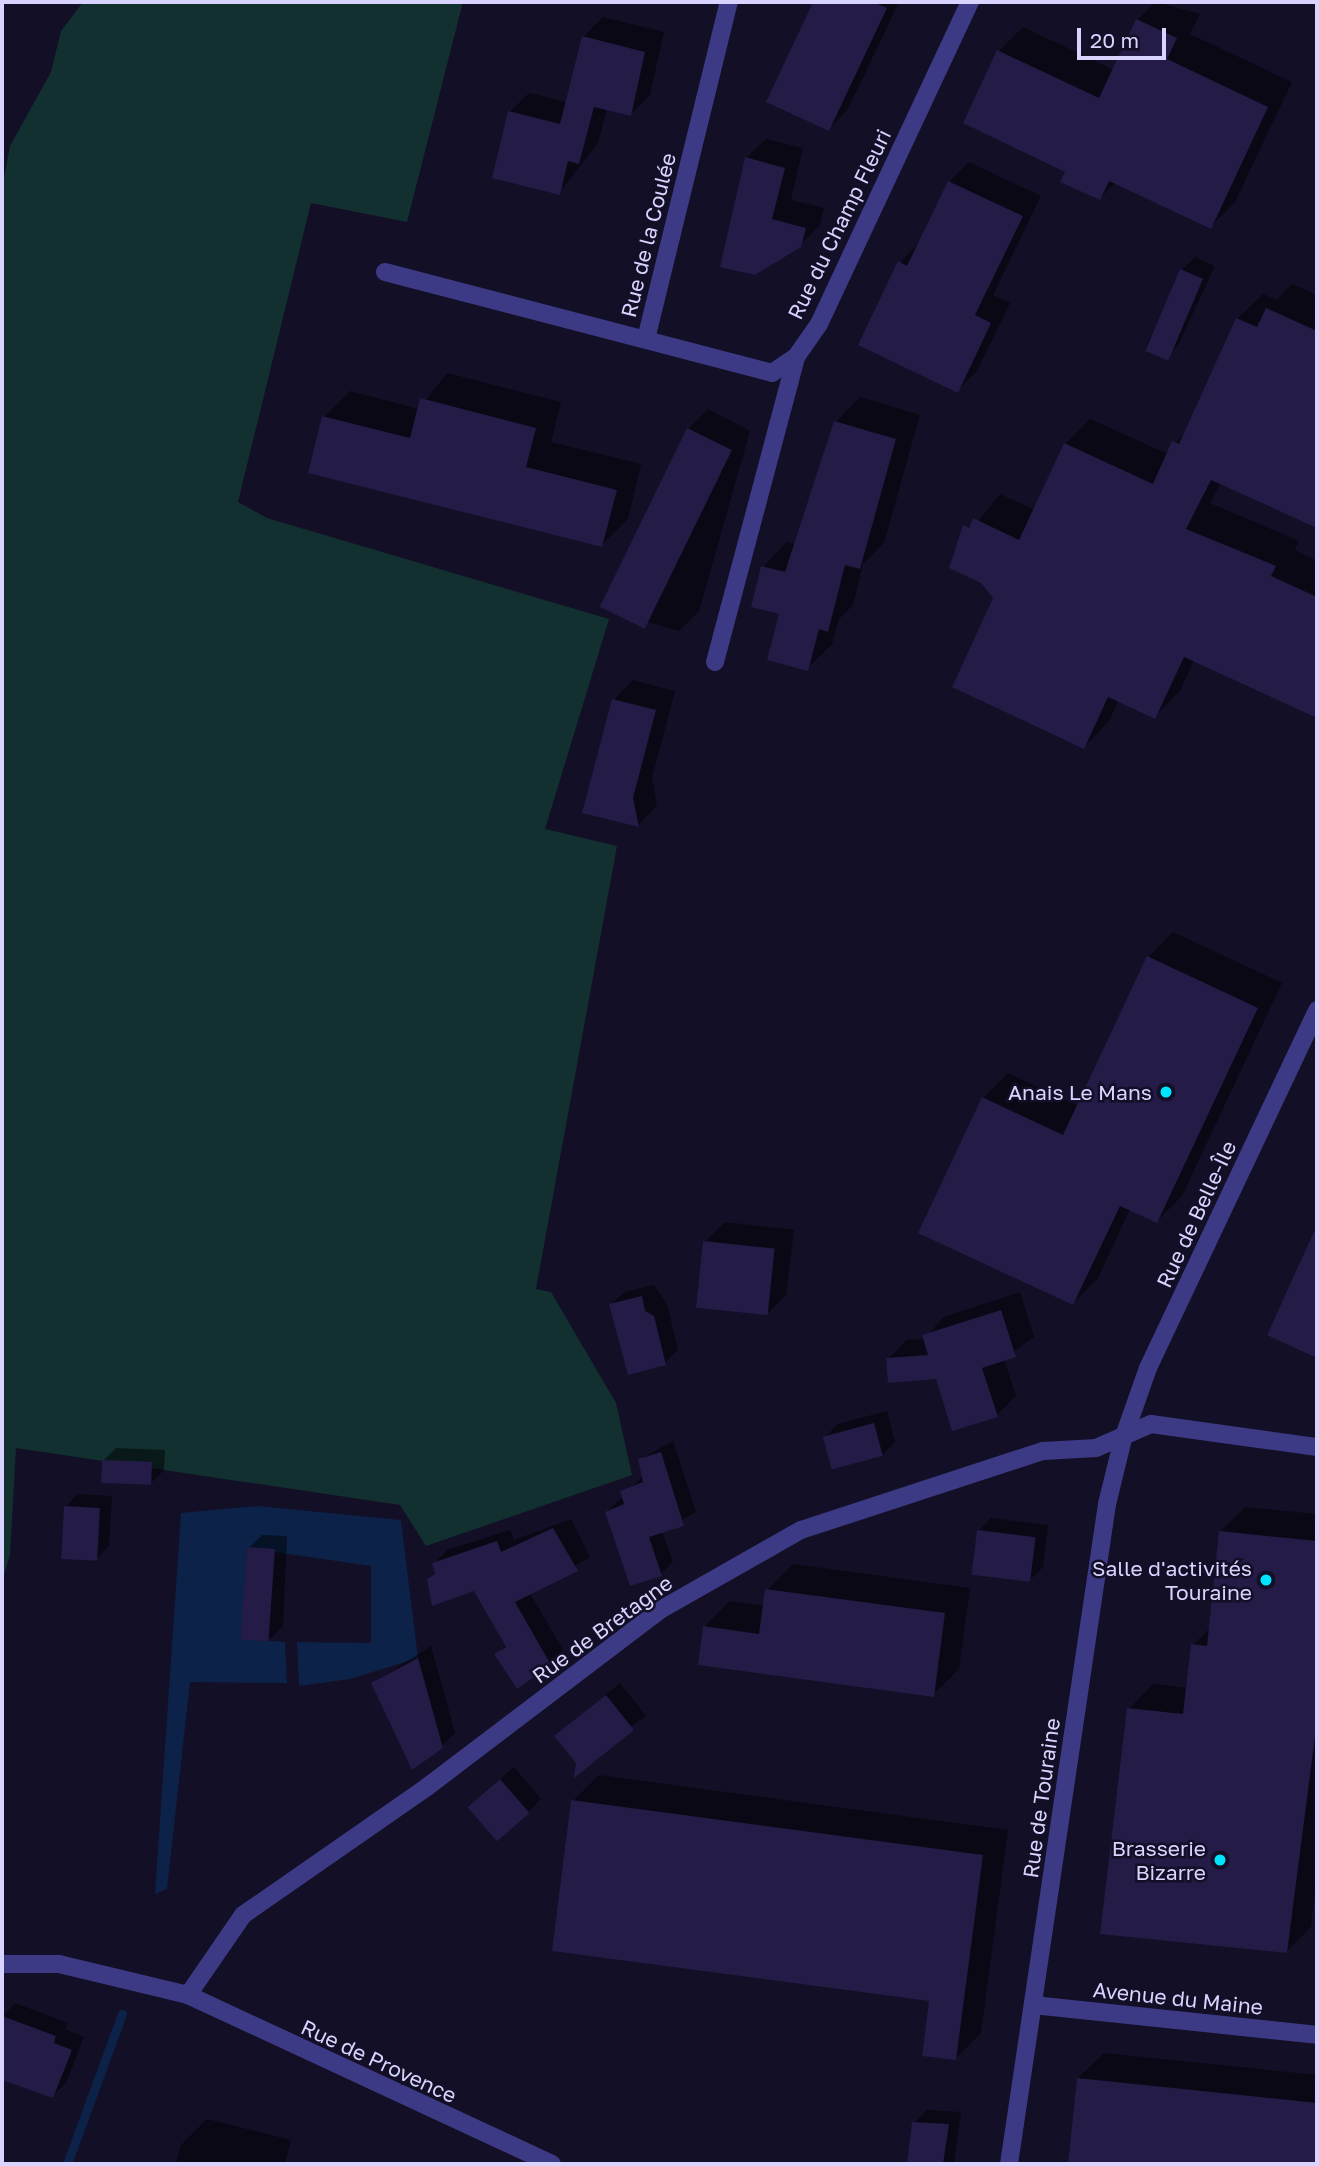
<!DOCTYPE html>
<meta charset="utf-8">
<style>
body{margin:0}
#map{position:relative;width:1319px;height:2166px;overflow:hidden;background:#130f26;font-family:"Golos Text",sans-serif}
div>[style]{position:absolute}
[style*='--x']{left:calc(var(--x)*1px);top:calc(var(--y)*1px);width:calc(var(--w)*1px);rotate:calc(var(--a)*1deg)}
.green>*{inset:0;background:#12302f}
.water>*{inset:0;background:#0c2248}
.shadow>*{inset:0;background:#0007}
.stream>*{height:9px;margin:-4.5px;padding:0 4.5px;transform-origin:4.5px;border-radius:4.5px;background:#0c2248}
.building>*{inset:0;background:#241b47;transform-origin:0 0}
.minor>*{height:18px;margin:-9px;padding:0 9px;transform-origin:9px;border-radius:9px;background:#3d3a85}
.tertiary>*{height:18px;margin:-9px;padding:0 9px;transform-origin:9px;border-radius:9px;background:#3d3a85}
.dots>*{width:19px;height:19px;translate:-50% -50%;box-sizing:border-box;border:4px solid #130f26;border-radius:50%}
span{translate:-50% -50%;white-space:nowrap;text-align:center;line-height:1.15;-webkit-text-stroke:5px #130f26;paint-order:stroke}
.street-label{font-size:21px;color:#d9d4ff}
.poi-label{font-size:21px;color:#d9d4ff}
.right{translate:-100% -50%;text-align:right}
.frame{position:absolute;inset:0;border:4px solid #d9d4ff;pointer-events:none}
.scale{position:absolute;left:1077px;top:28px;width:89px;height:32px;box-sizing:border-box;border:4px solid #d9d4ff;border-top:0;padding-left:9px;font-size:21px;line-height:24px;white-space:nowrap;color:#d9d4ff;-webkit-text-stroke:5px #130f26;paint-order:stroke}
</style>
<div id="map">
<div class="green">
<i style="clip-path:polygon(83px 2px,463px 2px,407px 222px,311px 203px,238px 502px,267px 518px,609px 619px,545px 829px,617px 846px,536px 1289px,551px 1292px,616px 1403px,632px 1475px,426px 1546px,400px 1505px,16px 1448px,10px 1555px,2px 1581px,2px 188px,10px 146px,51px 72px,61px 31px)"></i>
</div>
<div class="water">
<i style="clip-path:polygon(257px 1506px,401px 1520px,418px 1658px,350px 1679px,299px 1686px,297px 1642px,371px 1643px,371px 1566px,247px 1548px,243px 1639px,285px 1642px,287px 1683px,190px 1682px,167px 1889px,155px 1894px,181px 1513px)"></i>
</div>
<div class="shadow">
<i style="clip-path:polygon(815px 2px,899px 2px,848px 109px,829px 129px,769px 101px)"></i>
<i style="clip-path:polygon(1156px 2px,1200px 14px,1190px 34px,1292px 82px,1235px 202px,1210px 227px,1116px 182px,1100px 198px,1067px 171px,965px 123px,999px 51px,1023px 27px,1114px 70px,1137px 20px)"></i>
<i style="clip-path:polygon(603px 17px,664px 32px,650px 95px,631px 114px,607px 109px,598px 143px,559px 193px,510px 112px,529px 93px,567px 102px,583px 37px)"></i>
<i style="clip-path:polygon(766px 139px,803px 148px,791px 200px,824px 208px,820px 225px,800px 245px,754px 273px,746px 158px)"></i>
<i style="clip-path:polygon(969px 162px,1041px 196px,993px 295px,1010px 303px,977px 371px,958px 390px,900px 262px,919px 243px,949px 182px)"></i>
<i style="clip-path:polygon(1195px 257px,1215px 266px,1178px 345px,1165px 358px,1145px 349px,1182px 270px)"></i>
<i style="clip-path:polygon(1292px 284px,1317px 295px,1317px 526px,1221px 482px,1210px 503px,1299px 541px,1295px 550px,1317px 561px,1317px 716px,1194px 660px,1180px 691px,1154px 717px,1119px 700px,1109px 721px,1084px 747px,995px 598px,982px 581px,951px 567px,953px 553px,1000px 494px,1035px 510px,1065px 444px,1090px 419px,1168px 454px,1188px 428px,1237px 319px,1263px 294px,1277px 300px)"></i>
<i style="clip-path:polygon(447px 373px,561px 402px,551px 442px,641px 464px,628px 519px,602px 545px,324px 417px,350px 391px,419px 409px)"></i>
<i style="clip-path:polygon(860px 397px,920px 415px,884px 543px,863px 564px,853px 605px,839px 619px,832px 644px,807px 669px,763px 567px,787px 542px,796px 544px,836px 422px)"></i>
<i style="clip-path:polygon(708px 409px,750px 431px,699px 611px,679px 631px,634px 618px,688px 429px)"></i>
<i style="clip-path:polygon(633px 680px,675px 691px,652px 778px,657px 806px,638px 825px,614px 700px)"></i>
<i style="clip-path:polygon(1173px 932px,1282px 983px,1182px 1196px,1157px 1221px,1130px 1209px,1098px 1278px,1073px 1303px,983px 1098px,1008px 1073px,1078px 1106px,1148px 957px)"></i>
<i style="clip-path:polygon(725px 1222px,794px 1230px,786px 1295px,766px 1315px,705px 1242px)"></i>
<i style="clip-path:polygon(1317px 1243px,1317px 1356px,1269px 1334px)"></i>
<i style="clip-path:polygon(654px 1285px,667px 1304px,678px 1350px,665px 1363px,611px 1305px,624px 1292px)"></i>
<i style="clip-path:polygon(1020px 1292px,1034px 1337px,1004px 1359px,1016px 1396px,997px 1415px,937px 1377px,888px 1359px,907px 1340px,925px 1339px,943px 1317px)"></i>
<i style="clip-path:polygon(887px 1411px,895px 1442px,882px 1455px,825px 1437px,838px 1424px)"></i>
<i style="clip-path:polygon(673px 1441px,696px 1512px,662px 1531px,673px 1562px,661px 1574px,607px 1512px,644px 1475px,640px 1459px)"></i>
<i style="clip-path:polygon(116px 1448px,165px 1450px,164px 1470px,151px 1483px,103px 1461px)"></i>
<i style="clip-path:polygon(78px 1494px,112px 1496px,109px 1546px,96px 1559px,65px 1507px)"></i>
<i style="clip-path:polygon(1245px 1507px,1317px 1514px,1317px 1872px,1311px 1927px,1287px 1951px,1129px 1709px,1153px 1684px,1187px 1688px,1193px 1645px,1211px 1627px,1220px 1532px)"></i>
<i style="clip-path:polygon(991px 1518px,1048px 1525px,1043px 1567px,1030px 1580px,978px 1531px)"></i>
<i style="clip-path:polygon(571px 1519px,590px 1557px,530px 1593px,563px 1650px,518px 1687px,496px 1655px,507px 1644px,475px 1589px,434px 1603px,434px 1564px,447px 1550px,510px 1530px,514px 1540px)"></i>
<i style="clip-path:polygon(262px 1535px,287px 1536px,283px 1626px,270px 1639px,249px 1548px)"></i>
<i style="clip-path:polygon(793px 1564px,970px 1588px,959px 1669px,933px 1695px,704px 1627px,730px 1601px,765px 1606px,767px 1590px)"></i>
<i style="clip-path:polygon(431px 1646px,455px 1733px,442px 1746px,373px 1683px)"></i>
<i style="clip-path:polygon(620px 1683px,646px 1716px,578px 1763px,556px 1736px)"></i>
<i style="clip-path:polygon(514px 1767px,541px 1799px,528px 1812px,482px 1794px)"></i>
<i style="clip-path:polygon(599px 1775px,1008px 1830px,981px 2033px,956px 2058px,931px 2000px,573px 1801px)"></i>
<i style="clip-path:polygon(15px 2003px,68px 2023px,65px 2029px,84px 2037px,66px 2083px,53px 2096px,2px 2078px,2px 2017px)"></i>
<i style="clip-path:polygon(1104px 2053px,1317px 2075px,1317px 2164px,1070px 2164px,1078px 2078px)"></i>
<i style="clip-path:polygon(927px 2110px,961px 2112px,954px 2164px,908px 2164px,914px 2123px)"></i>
<i style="clip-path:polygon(207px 2119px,291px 2140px,285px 2164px,176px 2164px,181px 2145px)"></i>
</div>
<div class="stream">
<i style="--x:67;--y:2164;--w:160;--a:-69.9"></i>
</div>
<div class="building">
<i style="clip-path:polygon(813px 2px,873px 2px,887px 8px,829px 131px,766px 102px)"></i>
<i style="clip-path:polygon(1136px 19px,1177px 38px,1167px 59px,1268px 107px,1211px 229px,1109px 181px,1100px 200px,1060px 182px,1065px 172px,963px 123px,997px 50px,1099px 98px)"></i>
<i style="clip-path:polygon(582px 36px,645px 52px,631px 116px,594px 107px,579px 164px,568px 161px,560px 195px,492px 178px,508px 111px,560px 124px)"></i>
<i style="clip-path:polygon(745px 157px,785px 168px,772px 219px,806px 228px,801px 247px,755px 275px,720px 267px)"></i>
<i style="clip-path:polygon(948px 181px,1023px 216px,975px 315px,991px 323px,958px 393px,858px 345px,898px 261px,907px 266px)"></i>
<i style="left:1180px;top:269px;width:25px;height:89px;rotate:23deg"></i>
<i style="clip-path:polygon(1266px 308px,1317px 331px,1317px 528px,1211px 480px,1186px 529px,1276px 566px,1271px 576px,1317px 597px,1317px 718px,1184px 657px,1155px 719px,1108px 697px,1084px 749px,952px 687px,993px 598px,981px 583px,949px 568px,963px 525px,969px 528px,973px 518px,1019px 540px,1064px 443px,1153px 484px,1172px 441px,1179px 444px,1236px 318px,1257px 327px)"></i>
<i style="clip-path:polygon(420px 398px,536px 428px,526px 467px,617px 490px,602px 547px,308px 473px,322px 416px,410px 438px)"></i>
<i style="clip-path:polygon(834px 421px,896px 439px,860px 569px,845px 565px,828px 632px,819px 629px,808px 671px,767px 660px,779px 614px,751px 607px,761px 566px,785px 572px)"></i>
<i style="left:687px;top:428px;width:50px;height:199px;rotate:26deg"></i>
<i style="clip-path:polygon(612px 699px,656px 710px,633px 798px,639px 827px,582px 813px)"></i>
<i style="clip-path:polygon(1147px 956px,1258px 1008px,1157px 1223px,1120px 1206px,1073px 1305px,918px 1233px,982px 1097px,1063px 1135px)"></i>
<i style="clip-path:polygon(1317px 1225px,1317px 1358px,1267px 1335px)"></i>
<i style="left:703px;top:1241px;width:72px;height:67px;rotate:6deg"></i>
<i style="clip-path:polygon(642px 1296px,645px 1311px,654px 1316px,666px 1365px,628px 1375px,609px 1304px)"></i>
<i style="clip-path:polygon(1001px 1310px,1016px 1357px,982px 1368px,998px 1417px,952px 1431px,936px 1379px,888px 1383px,886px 1358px,928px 1355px,922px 1335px)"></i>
<i style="left:874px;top:1423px;width:34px;height:53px;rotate:75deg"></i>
<i style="clip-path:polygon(661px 1452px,684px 1526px,649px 1537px,662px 1576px,630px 1586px,605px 1512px,624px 1504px,620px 1491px,643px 1482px,638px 1459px)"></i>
<i style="left:102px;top:1460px;width:50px;height:23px;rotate:2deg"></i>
<i style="left:64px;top:1506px;width:36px;height:53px;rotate:3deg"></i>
<i style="clip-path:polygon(553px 1528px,578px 1571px,515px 1602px,551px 1665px,517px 1689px,494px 1654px,506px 1647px,474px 1591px,432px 1606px,427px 1579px,435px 1574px,432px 1563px,497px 1541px,501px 1552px)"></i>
<i style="left:977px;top:1530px;width:59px;height:45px;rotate:7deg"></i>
<i style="clip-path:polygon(1219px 1531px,1317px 1541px,1317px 1721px,1287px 1953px,1100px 1934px,1127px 1708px,1183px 1714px,1191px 1644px,1207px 1646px)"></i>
<i style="left:247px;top:1547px;width:28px;height:93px;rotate:4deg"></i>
<i style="clip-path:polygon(765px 1589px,945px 1613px,934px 1697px,698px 1665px,703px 1626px,759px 1634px)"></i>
<i style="clip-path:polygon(418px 1658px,443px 1748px,412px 1770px,371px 1683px)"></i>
<i style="clip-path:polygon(606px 1695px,634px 1730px,574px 1778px,576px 1763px,554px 1736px)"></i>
<i style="left:500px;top:1779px;width:45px;height:43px;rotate:49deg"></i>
<i style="clip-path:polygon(571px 1800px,983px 1855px,956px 2060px,922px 2056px,929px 2001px,552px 1951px)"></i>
<i style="clip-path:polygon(2px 2016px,56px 2036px,54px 2043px,72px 2050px,53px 2098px,2px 2080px)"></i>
<i style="clip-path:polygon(1077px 2078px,1317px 2103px,1317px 2164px,1068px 2164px)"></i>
<i style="clip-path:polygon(912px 2122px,949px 2124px,943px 2164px,907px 2164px)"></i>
</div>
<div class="minor">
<i style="--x:385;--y:272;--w:400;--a:14.6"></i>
<i style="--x:772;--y:373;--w:29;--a:-34"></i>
<i style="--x:796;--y:357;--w:40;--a:-55.1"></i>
<i style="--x:819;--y:324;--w:356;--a:-64.9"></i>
<i style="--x:646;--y:339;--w:347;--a:-76.2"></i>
<i style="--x:715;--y:662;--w:316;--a:-75.1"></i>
<i style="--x:188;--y:1995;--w:97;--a:-55.5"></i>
<i style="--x:243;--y:1915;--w:224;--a:-34.8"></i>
<i style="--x:427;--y:1787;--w:293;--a:-37.2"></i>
<i style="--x:660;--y:1610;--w:162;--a:-29.6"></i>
<i style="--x:801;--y:1530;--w:255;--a:-18.1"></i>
<i style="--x:1043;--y:1451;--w:53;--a:-3.2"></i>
<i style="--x:1096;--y:1448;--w:60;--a:-23.6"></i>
<i style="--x:1151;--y:1424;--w:168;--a:7.9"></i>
<i style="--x:1033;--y:2005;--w:286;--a:6"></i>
<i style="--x:1009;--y:2164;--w:667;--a:-81.55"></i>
<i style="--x:1107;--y:1504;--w:67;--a:-76.2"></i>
<i style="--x:1123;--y:1439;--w:75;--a:-70.6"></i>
<i style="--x:1148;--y:1368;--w:396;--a:-64.7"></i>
</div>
<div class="tertiary">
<i style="--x:2;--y:1964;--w:57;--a:0"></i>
<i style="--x:59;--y:1964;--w:133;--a:13.5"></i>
<i style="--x:188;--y:1995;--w:401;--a:24.9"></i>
</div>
<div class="dots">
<i style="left:1166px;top:1092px;background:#00e5ff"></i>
<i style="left:1266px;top:1580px;background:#00e5ff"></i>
<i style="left:1220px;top:1860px;background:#00e5ff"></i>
</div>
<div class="street-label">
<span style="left:839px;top:224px;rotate:-64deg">Rue du Champ Fleuri</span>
<span style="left:648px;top:235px;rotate:-76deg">Rue de la Coulée</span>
<span style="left:1196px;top:1214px;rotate:-65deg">Rue de Belle-Île</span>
<span style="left:602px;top:1629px;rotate:-36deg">Rue de Bretagne</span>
<span style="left:1041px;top:1798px;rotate:-82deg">Rue de Touraine</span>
<span style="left:1178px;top:1998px;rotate:6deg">Avenue du Maine</span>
<span style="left:379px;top:2061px;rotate:25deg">Rue de Provence</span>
</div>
<div class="poi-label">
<span class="right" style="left:1152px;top:1092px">Anais Le Mans</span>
<span class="right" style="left:1252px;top:1580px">Salle d'activités<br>Touraine</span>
<span class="right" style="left:1206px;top:1860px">Brasserie<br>Bizarre</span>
</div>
<div class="frame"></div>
<div class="scale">20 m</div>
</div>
